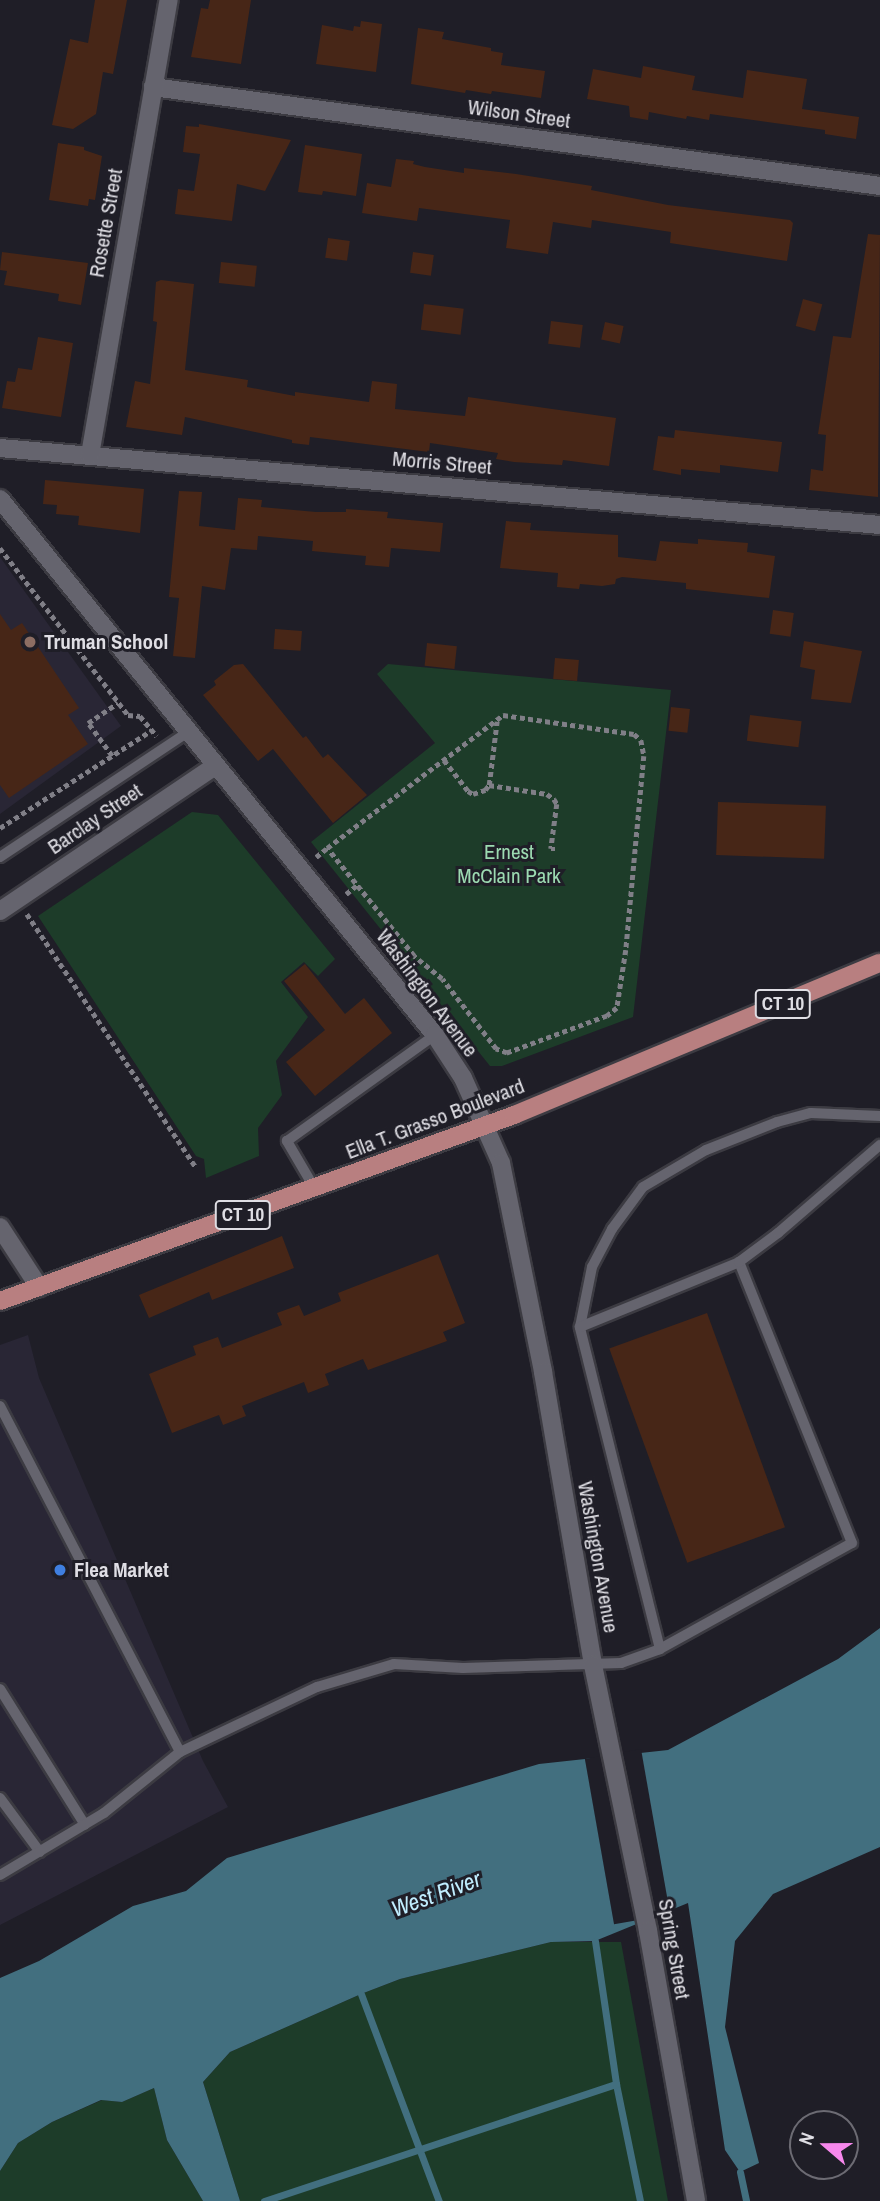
<!DOCTYPE html>
<style>
body{margin:0}
#map{position:relative;width:880px;height:2201px;overflow:hidden;background:#1f1e27;font-family:"Archivo Narrow",sans-serif}
div>[style]{position:absolute}
[style*='--x']{left:calc(var(--x)*1px);top:calc(var(--y)*1px);width:calc(var(--w)*1px);rotate:calc(var(--a)*1deg)}
.built>*{inset:0;background:#292635}
.green>*{inset:0;background:#1d3c29}
.water>*{inset:0;background:#426f7f}
.pier>*{inset:0;background:#1f1e27;transform-origin:0 0}
.stream>*{height:7px;margin:-3.5px;padding:0 3.5px;transform-origin:3.5px;border-radius:3.5px;background:#426f7f}
.building>*{inset:0;background:#472617;transform-origin:0 0}
.path>*{height:4.5px;margin-top:-2.25px;transform-origin:0;background:repeating-linear-gradient(90deg,#807f87 0 5px,transparent 0 8.5px)}
.roads{filter:drop-shadow(2px 0 #3c3b42) drop-shadow(-2px 0 #3c3b42) drop-shadow(0 2px #3c3b42) drop-shadow(0 -2px #3c3b42)}
.service>*{height:10px;margin:-5px;padding:0 5px;transform-origin:5px;border-radius:5px;background:#65646e}
.minor>*{height:18px;margin:-9px;padding:0 9px;transform-origin:9px;border-radius:9px;background:#65646e}
.secondary>*{height:18px;margin:-9px;padding:0 9px;transform-origin:9px;border-radius:9px;background:#65646e}
.primary>*{height:18px;margin:-9px;padding:0 9px;transform-origin:9px;border-radius:9px;background:#b87f80}
.dots>*{width:19px;height:19px;translate:-50% -50%;box-sizing:border-box;border:4px solid #1f1e27;border-radius:50%}
span{translate:-50% -50%;white-space:nowrap;text-align:center;line-height:1.15;-webkit-text-stroke:6px #1f1e27;paint-order:stroke}
.shield-label span{padding:2px 5px;background:#1f1e27;border:2px solid;border-radius:5px;-webkit-text-stroke-width:0}
.shield-label{font-size:19px;color:#dfdee4;font-weight:700}
.street-label{font-size:21px;color:#dfdee4}
.poi-label{font-size:21px;color:#dfdee4;font-weight:700}
.left{translate:0 -50%;text-align:left}
.park-label{font-size:21px;color:#9cdab1}
.water-label{font-size:23px;color:#c0edfe;font-style:italic}
.north{position:absolute;left:789px;top:2110px;width:70px;height:70px;box-sizing:border-box;background:#1f1e27;border:2px solid #6c6b73;border-radius:50%;rotate:290deg;font-size:19px;font-weight:700;line-height:28px;text-align:center;color:#dfdee4}
.north::after{content:'';display:block;margin:auto;width:24px;height:32px;background:#f788ec;clip-path:polygon(50% 0,100% 100%,50% 72%,0 100%)}
</style>
<div id="map">
<div class="built">
<i style="clip-path:polygon(0 557px,121px 726px,0 814px)"></i>
<i style="clip-path:polygon(28px 1335px,39px 1378px,203px 1761px,228px 1807px,0 1925px,0 1345px)"></i>
</div>
<div class="green">
<i style="clip-path:polygon(388px 664px,671px 690px,633px 1017px,502px 1066px,490px 1066px,311px 842px,435px 743px,377px 674px)"></i>
<i style="clip-path:polygon(192px 812px,218px 815px,335px 959px,318px 976px,304px 962px,281px 982px,308px 1017px,276px 1061px,282px 1095px,258px 1128px,259px 1156px,206px 1178px,204px 1159px,196px 1156px,38px 916px)"></i>
<i style="clip-path:polygon(551px 1942px,621px 1942px,668px 2201px,240px 2201px,203px 2082px,230px 2052px,361px 1994px,400px 1979px)"></i>
<i style="clip-path:polygon(154px 2088px,167px 2140px,203px 2201px,0 2201px,0 2171px,18px 2143px,52px 2122px,102px 2100px,122px 2102px)"></i>
</div>
<div class="water">
<i style="clip-path:polygon(880px 1628px,880px 1847px,773px 1894px,735px 1941px,725px 2027px,759px 2163px,740px 2172px,725px 2150px,688px 1903px,595px 1941px,551px 1942px,400px 1979px,361px 1994px,230px 2052px,203px 2082px,240px 2201px,203px 2201px,167px 2140px,154px 2088px,122px 2102px,101px 2100px,52px 2122px,18px 2143px,0 2171px,0 1978px,39px 1961px,133px 1906px,186px 1891px,227px 1858px,539px 1764px,668px 1750px,838px 1659px)"></i>
</div>
<div class="pier">
<i style="left:641px;top:1749px;width:168px;height:57px;rotate:80deg"></i>
</div>
<div class="stream">
<i style="--x:595;--y:1941;--w:145;--a:81.6"></i>
<i style="--x:616;--y:2084;--w:119;--a:78.4"></i>
<i style="--x:361;--y:1994;--w:221;--a:69.4"></i>
<i style="--x:740;--y:2172;--w:30;--a:78"></i>
<i style="--x:264;--y:2201;--w:371;--a:-18.4"></i>
</div>
<div class="building">
<i style="clip-path:polygon(95px 0,127px 0,113px 74px,103px 72px,96px 114px,73px 129px,52px 125px,70px 39px,88px 43px)"></i>
<i style="clip-path:polygon(210px 0,251px 0,241px 64px,191px 57px,201px 8px,208px 9px)"></i>
<i style="clip-path:polygon(361px 21px,382px 24px,376px 72px,316px 64px,322px 25px,353px 31px,354px 26px,360px 27px)"></i>
<i style="clip-path:polygon(418px 28px,444px 32px,442px 39px,491px 48px,491px 51px,503px 53px,501px 65px,545px 71px,541px 98px,492px 91px,491px 94px,466px 90px,465px 93px,411px 84px)"></i>
<i style="clip-path:polygon(643px 66px,695px 76px,692px 90px,743px 98px,747px 70px,807px 79px,802px 109px,859px 117px,856px 139px,825px 134px,825px 130px,710px 114px,709px 120px,687px 116px,686px 119px,649px 112px,648px 120px,630px 117px,629px 106px,587px 99px,593px 69px,641px 78px)"></i>
<i style="clip-path:polygon(199px 124px,291px 140px,265px 191px,237px 184px,232px 221px,175px 214px,178px 189px,194px 191px,200px 154px,183px 152px,186px 126px,199px 127px)"></i>
<i style="clip-path:polygon(58px 143px,84px 147px,84px 150px,102px 156px,95px 200px,89px 199px,88px 206px,49px 200px)"></i>
<i style="clip-path:polygon(305px 145px,362px 154px,356px 196px,323px 191px,322px 195px,298px 192px)"></i>
<i style="clip-path:polygon(396px 159px,414px 161px,413px 164px,425px 167px,464px 173px,464px 168px,516px 174px,592px 186px,591px 190px,668px 205px,790px 220px,793px 223px,787px 261px,670px 243px,671px 232px,592px 220px,591px 228px,553px 222px,548px 254px,506px 248px,510px 220px,419px 208px,417px 221px,362px 213px,367px 183px,391px 187px)"></i>
<i style="clip-path:polygon(868px 234px,880px 235px,878px 497px,809px 490px,811px 469px,823px 471px,826px 435px,818px 434px,833px 336px,851px 338px)"></i>
<i style="left:328px;top:238px;width:22px;height:20px;rotate:8deg"></i>
<i style="clip-path:polygon(2px 252px,88px 263px,81px 305px,58px 301px,59px 294px,4px 285px,7px 271px,0 270px)"></i>
<i style="left:413px;top:252px;width:21px;height:21px;rotate:8deg"></i>
<i style="left:221px;top:262px;width:36px;height:21px;rotate:6deg"></i>
<i style="clip-path:polygon(161px 280px,194px 284px,185px 370px,248px 380px,247px 387px,295px 396px,295px 392px,369px 402px,372px 381px,397px 384px,395px 409px,465px 416px,468px 397px,616px 418px,609px 466px,563px 460px,562px 465px,514px 462px,496px 459px,498px 453px,430px 443px,429px 452px,310px 437px,309px 445px,292px 443px,292px 440px,185px 417px,182px 435px,126px 427px,135px 381px,150px 384px,157px 322px,153px 321px,156px 282px)"></i>
<i style="left:803px;top:299px;width:20px;height:28px;rotate:15deg"></i>
<i style="left:424px;top:304px;width:40px;height:26px;rotate:7deg"></i>
<i style="left:551px;top:321px;width:32px;height:23px;rotate:7deg"></i>
<i style="left:605px;top:322px;width:19px;height:18px;rotate:12deg"></i>
<i style="clip-path:polygon(38px 337px,73px 343px,61px 417px,2px 408px,7px 381px,15px 382px,18px 368px,32px 370px)"></i>
<i style="clip-path:polygon(675px 430px,782px 442px,778px 472px,720px 465px,720px 473px,681px 469px,681px 475px,653px 470px,658px 436px,674px 438px)"></i>
<i style="clip-path:polygon(45px 480px,144px 489px,140px 533px,78px 525px,79px 516px,56px 514px,57px 505px,43px 504px)"></i>
<i style="clip-path:polygon(179px 491px,202px 492px,199px 526px,235px 530px,238px 498px,262px 500px,261px 507px,316px 512px,346px 512px,346px 509px,388px 512px,387px 518px,443px 523px,440px 552px,391px 548px,389px 567px,365px 565px,366px 556px,312px 551px,313px 541px,258px 536px,257px 550px,231px 548px,225px 590px,202px 586px,195px 658px,173px 656px,179px 598px,169px 597px)"></i>
<i style="clip-path:polygon(506px 521px,531px 523px,530px 530px,618px 535px,618px 557px,656px 561px,660px 541px,698px 544px,698px 539px,748px 543px,747px 552px,775px 556px,769px 598px,686px 589px,686px 583px,622px 577px,616px 579px,615px 584px,602px 586px,580px 584px,579px 589px,557px 587px,558px 573px,500px 568px)"></i>
<i style="left:773px;top:610px;width:21px;height:24px;rotate:8deg"></i>
<i style="clip-path:polygon(0 614px,11px 630px,22px 623px,79px 708px,68px 715px,88px 744px,9px 798px,0 785px)"></i>
<i style="left:275px;top:629px;width:27px;height:20px;rotate:4deg"></i>
<i style="clip-path:polygon(804px 641px,862px 651px,851px 703px,811px 699px,815px 670px,800px 667px)"></i>
<i style="left:427px;top:643px;width:30px;height:23px;rotate:6deg"></i>
<i style="left:555px;top:658px;width:24px;height:21px;rotate:5deg"></i>
<i style="clip-path:polygon(243px 664px,303px 738px,306px 736px,323px 758px,328px 754px,367px 795px,333px 823px,273px 749px,258px 761px,203px 695px,216px 685px,214px 681px,234px 665px)"></i>
<i style="left:671px;top:707px;width:19px;height:24px;rotate:6deg"></i>
<i style="left:750px;top:715px;width:52px;height:26px;rotate:7deg"></i>
<i style="left:718px;top:802px;width:108px;height:53px;rotate:2deg"></i>
<i style="clip-path:polygon(305px 964px,345px 1014px,364px 998px,392px 1033px,315px 1096px,286px 1062px,325px 1030px,284px 981px)"></i>
<i style="clip-path:polygon(282px 1236px,294px 1268px,212px 1300px,209px 1292px,149px 1318px,139px 1295px)"></i>
<i style="clip-path:polygon(438px 1254px,465px 1323px,443px 1332px,447px 1341px,368px 1370px,363px 1359px,325px 1374px,329px 1385px,308px 1393px,304px 1382px,242px 1406px,246px 1416px,223px 1425px,219px 1415px,172px 1433px,149px 1374px,196px 1355px,193px 1346px,218px 1337px,222px 1348px,282px 1325px,277px 1313px,299px 1305px,304px 1316px,341px 1301px,338px 1293px)"></i>
<i style="left:707px;top:1313px;width:228px;height:104px;rotate:70deg"></i>
</div>
<div class="path">
<i style="--x:0;--y:548;--w:210;--a:52.5"></i>
<i style="--x:128;--y:715;--w:12;--a:5"></i>
<i style="--x:140;--y:716;--w:26;--a:50"></i>
<i style="--x:503;--y:715;--w:132;--a:8.3"></i>
<i style="--x:634;--y:734;--w:9;--a:41"></i>
<i style="--x:641;--y:740;--w:16;--a:79"></i>
<i style="--x:644;--y:756;--w:195;--a:95.3"></i>
<i style="--x:626;--y:950;--w:59;--a:98.8"></i>
<i style="--x:617;--y:1008;--w:13;--a:141"></i>
<i style="--x:607;--y:1016;--w:107;--a:159.7"></i>
<i style="--x:507;--y:1053;--w:12;--a:-160"></i>
<i style="--x:496;--y:1049;--w:88;--a:-127.6"></i>
<i style="--x:442;--y:979;--w:36;--a:-141"></i>
<i style="--x:414;--y:956;--w:139;--a:-128.9"></i>
<i style="--x:327;--y:848;--w:221;--a:-37.1"></i>
<i style="--x:112;--y:756;--w:41;--a:-126"></i>
<i style="--x:88;--y:723;--w:36;--a:-34"></i>
<i style="--x:444;--y:760;--w:39;--a:52"></i>
<i style="--x:468;--y:791;--w:6;--a:31"></i>
<i style="--x:473;--y:794;--w:13;--a:-18"></i>
<i style="--x:485;--y:790;--w:6;--a:-51"></i>
<i style="--x:489;--y:785;--w:64;--a:-82.9"></i>
<i style="--x:489;--y:785;--w:59;--a:8.8"></i>
<i style="--x:547;--y:794;--w:9;--a:36"></i>
<i style="--x:554;--y:799;--w:6;--a:59"></i>
<i style="--x:557;--y:804;--w:45;--a:97.6"></i>
<i style="--x:551;--y:849;--w:4;--a:0"></i>
<i style="--x:0;--y:828;--w:181;--a:-32.8"></i>
<i style="--x:316;--y:857;--w:14;--a:-39"></i>
<i style="--x:346;--y:894;--w:14;--a:-39"></i>
<i style="--x:27;--y:914;--w:303;--a:56.3"></i>
</div>
<div class="roads">
<div class="service">
<i style="--x:0;--y:857;--w:226;--a:-33.6"></i>
<i style="--x:315;--y:1189;--w:56;--a:-120.3"></i>
<i style="--x:287;--y:1141;--w:182;--a:-35.6"></i>
<i style="--x:580;--y:1327;--w:61;--a:-78.7"></i>
<i style="--x:592;--y:1267;--w:43;--a:-62.2"></i>
<i style="--x:612;--y:1229;--w:52;--a:-53.6"></i>
<i style="--x:643;--y:1187;--w:73;--a:-30.4"></i>
<i style="--x:706;--y:1150;--w:76;--a:-21.5"></i>
<i style="--x:777;--y:1122;--w:35;--a:-15"></i>
<i style="--x:811;--y:1113;--w:69;--a:2.5"></i>
<i style="--x:0;--y:1406;--w:390;--a:62.5"></i>
<i style="--x:180;--y:1752;--w:152;--a:-25.4"></i>
<i style="--x:317;--y:1687;--w:80;--a:-16.6"></i>
<i style="--x:394;--y:1664;--w:69;--a:3.3"></i>
<i style="--x:463;--y:1668;--w:158;--a:-1.8"></i>
<i style="--x:621;--y:1663;--w:41;--a:-19.7"></i>
<i style="--x:660;--y:1649;--w:219;--a:-28.9"></i>
<i style="--x:852;--y:1543;--w:303;--a:-111.9"></i>
<i style="--x:660;--y:1649;--w:332;--a:-104"></i>
<i style="--x:580;--y:1327;--w:172;--a:-22.2"></i>
<i style="--x:739;--y:1262;--w:49;--a:-36.6"></i>
<i style="--x:778;--y:1233;--w:135;--a:-40.8"></i>
<i style="--x:0;--y:1689;--w:160;--a:58"></i>
<i style="--x:0;--y:1798;--w:67;--a:53.5"></i>
<i style="--x:0;--y:1875;--w:121;--a:-30.8"></i>
<i style="--x:104;--y:1813;--w:97;--a:-38.8"></i>
</div>
<div class="minor">
<i style="--x:153;--y:87;--w:734;--a:7.75"></i>
<i style="--x:0;--y:448;--w:883;--a:5"></i>
<i style="--x:90;--y:455;--w:462;--a:-80.2"></i>
<i style="--x:0;--y:911;--w:259;--a:-34"></i>
<i style="--x:0;--y:1227;--w:72;--a:57"></i>
</div>
<div class="secondary">
<i style="--x:0;--y:499;--w:690;--a:50.94"></i>
<i style="--x:435;--y:1035;--w:51;--a:56.9"></i>
<i style="--x:463;--y:1078;--w:93;--a:65.9"></i>
<i style="--x:501;--y:1163;--w:213;--a:78.6"></i>
<i style="--x:543;--y:1372;--w:297;--a:80.3"></i>
<i style="--x:593;--y:1665;--w:272;--a:78.3"></i>
<i style="--x:648;--y:1931;--w:274;--a:79.9"></i>
</div>
<div class="primary">
<i style="--x:0;--y:1301;--w:547;--a:-19.89"></i>
<i style="--x:514;--y:1115;--w:396;--a:-22.6"></i>
</div>
</div>
<div class="dots">
<i style="left:30px;top:642px;background:#8d6e63"></i>
<i style="left:60px;top:1570px;background:#3f7fe0"></i>
</div>
<div class="shield-label">
<span style="left:783px;top:1004px">CT 10</span>
<span style="left:243px;top:1215px">CT 10</span>
</div>
<div class="street-label">
<span style="left:519px;top:114px;rotate:8deg">Wilson Street</span>
<span style="left:106px;top:223px;rotate:-80deg">Rosette Street</span>
<span style="left:442px;top:463px;rotate:5deg">Morris Street</span>
<span style="left:95px;top:819px;rotate:-34deg">Barclay Street</span>
<span style="left:427px;top:993px;rotate:53deg">Washington Avenue</span>
<span style="left:435px;top:1119px;rotate:-21deg">Ella T. Grasso Boulevard</span>
<span style="left:598px;top:1557px;rotate:80deg">Washington Avenue</span>
<span style="left:674px;top:1949px;rotate:80deg">Spring Street</span>
</div>
<div class="poi-label">
<span class="left" style="left:44px;top:642px">Truman School</span>
<span class="left" style="left:74px;top:1570px">Flea Market</span>
</div>
<div class="park-label">
<span style="left:509px;top:864px">Ernest<br>McClain Park</span>
</div>
<div class="water-label">
<span style="left:436px;top:1894px;rotate:-20deg">West River</span>
</div>
<div class="north">N</div>
</div>
